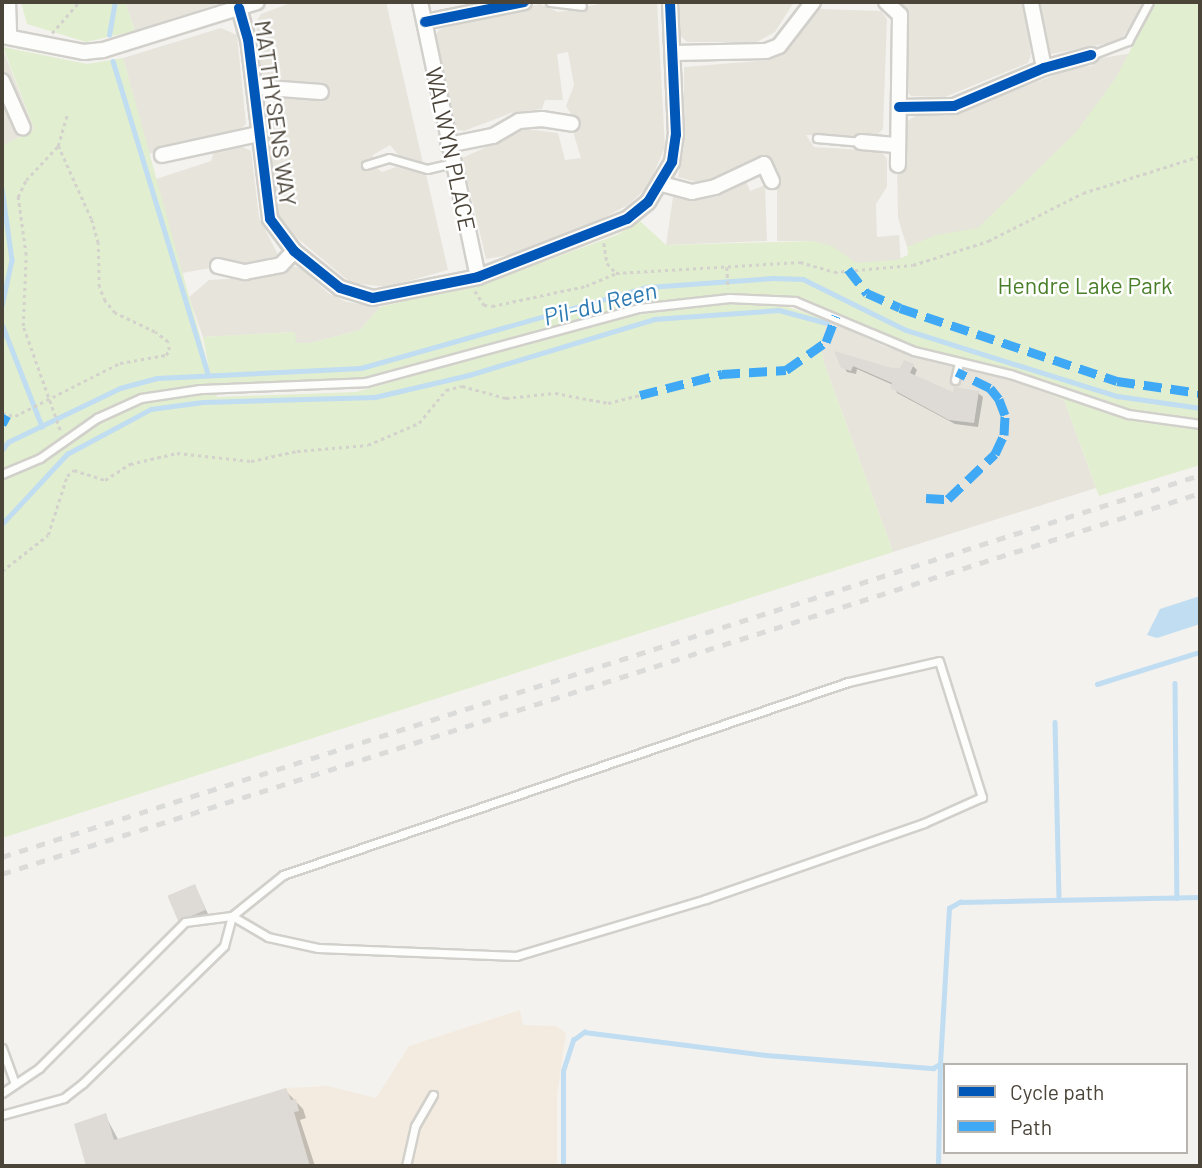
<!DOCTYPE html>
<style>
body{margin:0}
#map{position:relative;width:1202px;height:1168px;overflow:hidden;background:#f4f2ee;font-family:Barlow,sans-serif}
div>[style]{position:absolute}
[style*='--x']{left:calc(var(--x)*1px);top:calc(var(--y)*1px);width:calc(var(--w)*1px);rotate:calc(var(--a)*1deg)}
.residential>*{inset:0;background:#e7e4dc}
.commercial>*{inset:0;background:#f3ebdf}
.green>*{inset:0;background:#e1eecf}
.water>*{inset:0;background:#c0ddf1}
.shadow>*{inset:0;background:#0003}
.stream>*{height:4.5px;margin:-2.25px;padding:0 2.25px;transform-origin:2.25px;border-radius:2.25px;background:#c0ddf1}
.building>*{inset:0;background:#dedbd6;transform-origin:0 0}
.path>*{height:2.5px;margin-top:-1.25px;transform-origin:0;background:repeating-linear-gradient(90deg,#d3d2cc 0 3.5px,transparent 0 7px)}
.roads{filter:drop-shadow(2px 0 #d2d0cb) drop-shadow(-2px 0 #d2d0cb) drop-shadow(0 2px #d2d0cb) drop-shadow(0 -2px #d2d0cb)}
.service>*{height:7px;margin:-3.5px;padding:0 3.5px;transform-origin:3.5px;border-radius:3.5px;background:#fdfdfc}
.minor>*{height:14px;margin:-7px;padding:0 7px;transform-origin:7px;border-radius:7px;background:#fdfdfc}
.rail>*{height:4.5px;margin-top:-2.25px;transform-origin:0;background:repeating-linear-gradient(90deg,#dbdbda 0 9px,transparent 0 18px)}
.quiet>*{height:9px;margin-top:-4.5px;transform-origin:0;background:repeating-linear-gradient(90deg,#3fa9f5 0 18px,transparent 0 27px)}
.cycleway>*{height:10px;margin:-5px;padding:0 5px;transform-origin:5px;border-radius:5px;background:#0057b8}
span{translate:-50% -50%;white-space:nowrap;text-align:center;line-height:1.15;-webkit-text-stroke:5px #fff;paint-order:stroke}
.street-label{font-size:23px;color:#4b4439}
.park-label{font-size:23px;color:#4a7f2a}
.water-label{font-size:24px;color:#2e7ab2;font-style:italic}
.frame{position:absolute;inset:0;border:4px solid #4b4439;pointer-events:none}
.legend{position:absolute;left:943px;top:1063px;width:245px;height:91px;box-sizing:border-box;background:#fff;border:2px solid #b7b4b0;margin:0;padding:9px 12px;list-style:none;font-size:21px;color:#4b4439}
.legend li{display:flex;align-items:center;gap:14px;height:35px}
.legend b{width:35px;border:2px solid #b7b4b0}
</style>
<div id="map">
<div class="residential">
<i style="clip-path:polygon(125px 2px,223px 2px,135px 31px)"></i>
<i style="clip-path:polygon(293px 2px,386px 2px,423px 163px,399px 156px,390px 145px,373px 155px,374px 166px,382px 172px,396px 167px,426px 174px,448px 270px,387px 287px,351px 283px,291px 233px,278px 214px,266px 109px,280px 97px,320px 99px,323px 86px,277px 83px,263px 76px,260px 69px,256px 22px,261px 14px)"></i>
<i style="clip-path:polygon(610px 2px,657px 2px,665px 147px,648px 187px,628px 205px,601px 219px,510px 255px,486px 259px,462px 158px,526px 129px,558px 133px,565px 160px,581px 158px,574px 135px,575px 121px,566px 106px,574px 85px,568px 52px,557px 54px,563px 100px,545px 100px,542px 109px,511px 113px,464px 131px,455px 129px,435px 35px,440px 29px,540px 4px,558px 12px)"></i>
<i style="clip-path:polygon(677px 2px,794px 2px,775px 32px,757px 42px,687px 42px,679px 35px)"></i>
<i style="clip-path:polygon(901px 2px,1024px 2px,1031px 55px,1028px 63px,945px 97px,911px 96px,905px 90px,907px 16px)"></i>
<i style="clip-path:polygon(1041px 2px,1146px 2px,1120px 41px,1051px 54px,1041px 29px)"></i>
<i style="clip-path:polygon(820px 9px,881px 11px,887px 19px,883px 129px,875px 137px,806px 135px,814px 147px,881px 151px,887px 159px,887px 187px,876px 204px,877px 237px,899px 235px,901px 263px,856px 265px,813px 241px,777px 241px,777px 176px,765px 156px,700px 183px,678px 177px,684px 147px,684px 67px,769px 60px,797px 35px,808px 15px)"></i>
<i style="clip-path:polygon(221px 28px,237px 35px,246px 124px,240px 130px,149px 154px,123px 58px)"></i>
<i style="clip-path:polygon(2px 47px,34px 129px,2px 146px)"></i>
<i style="clip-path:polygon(1133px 53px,1084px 131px,978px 230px,907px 247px,898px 218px,897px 169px,902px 168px,906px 122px,915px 116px,948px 116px,1076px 67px,1092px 66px,1095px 59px)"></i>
<i style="clip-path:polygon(240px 146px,251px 151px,259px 217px,278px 255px,274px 261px,235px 267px,225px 258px,211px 268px,182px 273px,156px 179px,211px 161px,214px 151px)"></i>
<i style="clip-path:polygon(746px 181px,750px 191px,765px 185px,767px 241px,666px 245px,673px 197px,716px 197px)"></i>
<i style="clip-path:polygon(292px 266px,301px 268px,328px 293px,347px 302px,380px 307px,360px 330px,310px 343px,295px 343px,294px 332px,203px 337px,189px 297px,209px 280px,243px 278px)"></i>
<i style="clip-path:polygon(827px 320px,886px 347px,1015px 381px,1064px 400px,1096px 488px,893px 552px,824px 363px,821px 346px)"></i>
</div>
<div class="commercial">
<i style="clip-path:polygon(520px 1010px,523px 1025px,556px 1026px,566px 1033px,557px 1096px,557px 1166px,123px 1166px,118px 1139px,286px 1088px,328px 1086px,376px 1098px,409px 1046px)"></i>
</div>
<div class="green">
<i style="clip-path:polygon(21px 2px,125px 2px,135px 31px,86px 42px,27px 24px)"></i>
<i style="clip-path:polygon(1155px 2px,1200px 2px,1200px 465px,1099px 496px,1064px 400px,1015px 381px,969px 370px,971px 362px,894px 340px,805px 299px,777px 295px,713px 296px,637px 304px,342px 383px,214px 386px,217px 397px,356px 392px,623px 317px,730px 302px,776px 303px,827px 320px,821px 346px,824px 363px,893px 552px,2px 838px,2px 146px,34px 129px,3px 47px,87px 64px,123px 58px,209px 368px,203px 337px,295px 332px,296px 343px,310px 343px,360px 330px,380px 307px,499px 278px,617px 235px,640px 221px,666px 245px,813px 241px,832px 246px,856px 263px,897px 260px,908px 255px,907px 247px,936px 235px,978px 228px,1077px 131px,1117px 76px)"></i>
</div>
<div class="water">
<i style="clip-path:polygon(1200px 596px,1200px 624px,1157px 638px,1147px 635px,1160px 609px)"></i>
</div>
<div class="shadow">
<i style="clip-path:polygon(837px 354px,891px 370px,913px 366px,917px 370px,914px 377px,954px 395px,978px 393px,983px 397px,978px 427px,955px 424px,897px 393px,893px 385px,857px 369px,856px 374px,847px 372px)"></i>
<i style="clip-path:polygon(195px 886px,208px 914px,182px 924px,178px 920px)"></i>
<i style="clip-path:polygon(285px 1090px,303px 1109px,306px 1118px,300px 1120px,315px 1166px,88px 1166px,76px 1125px,105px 1115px,119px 1141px)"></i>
</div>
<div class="stream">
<i style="--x:109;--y:35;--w:34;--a:-80"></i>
<i style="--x:113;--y:61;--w:327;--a:73.1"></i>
<i style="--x:2;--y:188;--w:73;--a:82.1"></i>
<i style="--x:12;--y:260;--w:47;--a:102.3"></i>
<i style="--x:2;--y:324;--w:110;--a:68.6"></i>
<i style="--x:2;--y:450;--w:10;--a:-53"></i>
<i style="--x:8;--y:442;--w:124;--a:-25.7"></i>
<i style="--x:120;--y:388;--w:38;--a:-15"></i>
<i style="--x:157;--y:378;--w:204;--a:-2.8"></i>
<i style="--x:361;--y:368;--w:298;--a:-15.8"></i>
<i style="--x:648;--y:287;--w:125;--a:-4.1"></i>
<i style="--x:773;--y:278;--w:30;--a:2"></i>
<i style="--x:803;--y:279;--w:115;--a:26.3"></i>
<i style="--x:906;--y:330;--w:221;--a:17.4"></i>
<i style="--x:1117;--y:396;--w:84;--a:8.2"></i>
<i style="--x:2;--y:524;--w:96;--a:-47.1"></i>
<i style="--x:67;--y:454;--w:95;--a:-28.2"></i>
<i style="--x:151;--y:409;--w:52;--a:-7.7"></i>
<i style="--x:203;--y:402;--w:172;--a:-1.7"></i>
<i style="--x:375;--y:397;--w:97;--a:-13.2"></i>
<i style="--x:469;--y:375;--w:193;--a:-16.8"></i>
<i style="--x:654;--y:319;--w:125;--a:-4.1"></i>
<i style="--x:779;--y:310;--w:50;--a:15.2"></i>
<i style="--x:1175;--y:683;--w:215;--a:89.5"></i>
<i style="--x:1097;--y:684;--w:108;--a:-17.3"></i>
<i style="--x:1055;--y:722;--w:177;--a:88.7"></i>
<i style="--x:563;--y:1166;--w:95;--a:-90"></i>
<i style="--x:563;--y:1071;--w:33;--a:-72"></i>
<i style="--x:573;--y:1040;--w:14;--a:-36"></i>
<i style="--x:584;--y:1032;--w:183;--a:7.2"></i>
<i style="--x:766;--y:1055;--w:168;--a:4.5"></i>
<i style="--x:933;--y:1068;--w:8;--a:-30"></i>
<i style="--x:940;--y:1064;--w:156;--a:-86.7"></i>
<i style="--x:949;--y:908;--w:13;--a:-29"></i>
<i style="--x:960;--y:902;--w:240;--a:-1.2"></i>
<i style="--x:938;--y:1166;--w:101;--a:-88.9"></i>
</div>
<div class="building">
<i style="clip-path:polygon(834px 351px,892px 368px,900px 368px,904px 360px,914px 364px,910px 373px,953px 392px,954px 387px,979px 391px,974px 423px,949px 420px,890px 388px,892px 383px,853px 366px,851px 371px,841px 368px)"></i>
<i style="left:195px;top:884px;width:28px;height:30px;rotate:67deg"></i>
<i style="clip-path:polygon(286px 1088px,291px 1100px,296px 1099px,299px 1111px,294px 1112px,310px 1166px,86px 1166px,74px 1124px,106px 1113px,114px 1140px)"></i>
</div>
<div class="path">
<i style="--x:52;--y:33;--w:41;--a:-48.9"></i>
<i style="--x:604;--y:243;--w:20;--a:81"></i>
<i style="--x:607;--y:263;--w:13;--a:48"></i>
<i style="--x:616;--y:273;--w:184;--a:-3.4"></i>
<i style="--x:800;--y:262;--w:35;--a:16"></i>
<i style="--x:834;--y:272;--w:79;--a:-5.1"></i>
<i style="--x:913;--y:265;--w:79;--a:-17.7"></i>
<i style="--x:988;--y:241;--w:106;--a:-26.8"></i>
<i style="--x:1083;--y:193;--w:123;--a:-17.5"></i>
<i style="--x:727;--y:267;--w:21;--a:87"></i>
<i style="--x:475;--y:291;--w:17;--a:57"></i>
<i style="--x:484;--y:305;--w:8;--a:7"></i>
<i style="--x:492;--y:306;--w:96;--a:-12"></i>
<i style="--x:586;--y:286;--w:33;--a:-23"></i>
<i style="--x:2;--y:413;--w:13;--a:13"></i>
<i style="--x:15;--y:416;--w:118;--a:-26.8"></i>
<i style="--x:120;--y:363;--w:47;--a:-9.9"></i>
<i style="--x:166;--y:355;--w:6;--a:-59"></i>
<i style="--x:169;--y:350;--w:8;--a:-97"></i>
<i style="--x:168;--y:342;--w:16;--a:-142"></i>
<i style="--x:155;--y:332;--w:44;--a:-154.6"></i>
<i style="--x:115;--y:313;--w:16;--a:-130"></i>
<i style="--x:105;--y:301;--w:15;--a:-113"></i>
<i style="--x:99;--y:287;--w:44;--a:-91.3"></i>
<i style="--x:98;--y:243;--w:25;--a:-106"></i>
<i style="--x:91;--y:219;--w:80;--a:-114.3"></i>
<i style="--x:60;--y:430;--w:110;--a:-109.6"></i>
<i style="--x:23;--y:326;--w:71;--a:-87.6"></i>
<i style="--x:26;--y:255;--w:59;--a:-97.9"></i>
<i style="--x:18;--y:197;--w:19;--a:-65"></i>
<i style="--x:26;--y:180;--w:47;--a:-46.7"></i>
<i style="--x:58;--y:146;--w:32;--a:-74"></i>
<i style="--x:2;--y:571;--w:58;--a:-38"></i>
<i style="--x:48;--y:535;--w:62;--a:-72.1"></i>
<i style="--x:67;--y:476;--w:9;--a:-41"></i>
<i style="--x:74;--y:470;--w:33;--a:18"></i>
<i style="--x:105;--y:480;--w:30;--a:-33"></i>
<i style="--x:130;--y:464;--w:48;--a:-13.2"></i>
<i style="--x:177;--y:453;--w:74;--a:6.2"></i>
<i style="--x:251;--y:461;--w:47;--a:-12.3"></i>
<i style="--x:297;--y:451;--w:71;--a:-4.8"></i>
<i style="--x:368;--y:445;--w:56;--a:-23.3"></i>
<i style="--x:419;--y:423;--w:43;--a:-50.7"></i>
<i style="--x:446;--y:390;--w:16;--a:-14"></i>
<i style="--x:462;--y:386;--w:46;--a:15.3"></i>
<i style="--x:506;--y:398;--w:49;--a:-5.8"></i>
<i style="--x:555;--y:393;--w:54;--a:10.7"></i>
<i style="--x:608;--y:403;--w:33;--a:-14"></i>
</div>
<div class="roads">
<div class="service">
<i style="--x:550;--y:2;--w:32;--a:7"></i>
<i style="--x:1091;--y:55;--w:40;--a:-21"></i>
<i style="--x:1128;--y:41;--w:44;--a:-61.7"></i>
<i style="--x:817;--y:138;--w:44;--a:5.2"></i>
<i style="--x:366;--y:165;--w:24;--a:-17"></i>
<i style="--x:389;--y:158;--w:40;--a:16"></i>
<i style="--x:427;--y:169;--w:27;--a:-13"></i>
<i style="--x:955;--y:380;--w:18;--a:-77"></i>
<i style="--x:2;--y:474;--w:41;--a:-22.8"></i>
<i style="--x:40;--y:458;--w:70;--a:-35.1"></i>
<i style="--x:97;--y:418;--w:48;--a:-24.4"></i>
<i style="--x:141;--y:398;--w:60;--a:-8.7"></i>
<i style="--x:200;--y:389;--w:166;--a:-2.4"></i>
<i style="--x:366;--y:382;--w:283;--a:-15.2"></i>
<i style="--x:639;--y:308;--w:91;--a:-6.3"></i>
<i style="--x:729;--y:298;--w:66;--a:2.6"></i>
<i style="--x:795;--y:301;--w:129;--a:22.8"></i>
<i style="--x:914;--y:351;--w:99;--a:13.5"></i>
<i style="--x:1010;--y:374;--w:125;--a:18.7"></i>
<i style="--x:1128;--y:414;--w:73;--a:7.9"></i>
<i style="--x:939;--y:661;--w:143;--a:72.5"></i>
<i style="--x:982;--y:797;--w:64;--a:155.9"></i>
<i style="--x:924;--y:823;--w:231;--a:160.8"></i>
<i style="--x:706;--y:899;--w:198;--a:163.3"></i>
<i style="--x:516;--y:956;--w:198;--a:-177.7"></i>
<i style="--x:318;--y:948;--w:51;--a:-167.6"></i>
<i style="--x:268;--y:937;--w:42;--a:-149.7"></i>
<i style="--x:232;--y:916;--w:65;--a:-38.8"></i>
<i style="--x:283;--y:875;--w:597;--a:-18.86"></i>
<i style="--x:848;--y:682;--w:93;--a:-13"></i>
<i style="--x:2;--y:1048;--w:38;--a:70"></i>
<i style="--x:2;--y:1093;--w:45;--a:-34"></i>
<i style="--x:39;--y:1068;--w:206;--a:-45"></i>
<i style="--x:185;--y:922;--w:47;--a:-7.3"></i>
<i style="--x:232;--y:916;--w:31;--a:105"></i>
<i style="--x:224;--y:946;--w:197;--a:135.8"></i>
<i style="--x:83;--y:1083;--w:24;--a:142"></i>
<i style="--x:64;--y:1098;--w:64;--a:164.7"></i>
<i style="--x:406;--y:1166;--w:41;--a:-77.3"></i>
<i style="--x:415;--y:1126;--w:36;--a:-60"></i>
</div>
<div class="minor">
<i style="--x:8;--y:2;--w:33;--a:88"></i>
<i style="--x:420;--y:2;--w:281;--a:78.1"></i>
<i style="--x:886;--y:2;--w:19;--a:43"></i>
<i style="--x:900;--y:15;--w:150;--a:90.8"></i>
<i style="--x:1031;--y:3;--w:66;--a:78.7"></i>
<i style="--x:239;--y:8;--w:32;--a:74"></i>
<i style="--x:248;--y:39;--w:181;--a:83"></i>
<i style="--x:270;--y:219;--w:40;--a:53"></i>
<i style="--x:294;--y:251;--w:59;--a:38.8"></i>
<i style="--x:340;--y:288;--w:34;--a:17"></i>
<i style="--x:373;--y:298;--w:107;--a:-11.3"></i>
<i style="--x:478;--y:277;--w:160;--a:-21.3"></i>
<i style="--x:627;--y:219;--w:27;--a:-39"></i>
<i style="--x:648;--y:202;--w:47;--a:-59"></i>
<i style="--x:672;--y:162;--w:27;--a:-82"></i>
<i style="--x:676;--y:135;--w:133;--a:-92.6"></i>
<i style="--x:425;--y:22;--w:101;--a:-11.4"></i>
<i style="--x:2;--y:36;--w:84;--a:11"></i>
<i style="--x:84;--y:52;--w:19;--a:-6"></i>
<i style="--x:103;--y:50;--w:161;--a:-17.3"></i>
<i style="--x:674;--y:53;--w:92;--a:-1.2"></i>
<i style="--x:766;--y:51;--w:14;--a:-21"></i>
<i style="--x:779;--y:46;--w:56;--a:-52.3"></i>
<i style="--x:2;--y:81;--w:51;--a:65.9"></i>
<i style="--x:254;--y:87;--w:67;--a:4.3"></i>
<i style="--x:899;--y:107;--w:55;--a:-1"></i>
<i style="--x:954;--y:106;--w:98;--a:-22.9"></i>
<i style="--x:1044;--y:68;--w:49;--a:-15.5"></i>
<i style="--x:861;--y:142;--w:37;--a:5"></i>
<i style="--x:448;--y:145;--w:46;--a:-11.3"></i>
<i style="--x:493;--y:136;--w:30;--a:-30"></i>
<i style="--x:519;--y:121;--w:23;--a:-5"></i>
<i style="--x:542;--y:119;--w:30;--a:9"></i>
<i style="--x:162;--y:155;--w:98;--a:-12.3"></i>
<i style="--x:662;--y:184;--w:31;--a:15"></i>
<i style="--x:692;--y:192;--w:24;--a:-12"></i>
<i style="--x:715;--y:187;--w:54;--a:-25.1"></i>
<i style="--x:764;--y:164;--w:19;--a:65"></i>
<i style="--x:218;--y:266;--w:28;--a:13"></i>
<i style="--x:245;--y:272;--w:26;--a:-11"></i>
<i style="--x:271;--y:267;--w:10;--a:-11"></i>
<i style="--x:281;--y:265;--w:19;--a:-47"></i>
</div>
</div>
<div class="rail">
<i style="--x:2;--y:857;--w:1257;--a:-17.69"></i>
<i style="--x:2;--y:874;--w:1257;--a:-17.64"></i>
</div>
<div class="quiet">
<i style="--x:848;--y:269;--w:31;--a:52"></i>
<i style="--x:867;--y:293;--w:36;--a:24"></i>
<i style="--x:900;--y:308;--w:229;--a:18.6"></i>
<i style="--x:1117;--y:381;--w:84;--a:8.2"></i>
<i style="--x:640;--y:395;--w:85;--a:-14.4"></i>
<i style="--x:722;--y:374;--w:64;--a:-3.6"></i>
<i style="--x:786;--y:370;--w:49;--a:-35"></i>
<i style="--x:826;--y:342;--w:28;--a:-69"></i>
<i style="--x:2;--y:424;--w:10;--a:-61"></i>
<i style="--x:926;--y:498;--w:22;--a:3"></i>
<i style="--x:948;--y:499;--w:65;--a:-43.8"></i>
<i style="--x:995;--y:454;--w:21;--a:-65"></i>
<i style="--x:1004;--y:435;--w:20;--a:-87"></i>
<i style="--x:1005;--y:415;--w:17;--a:-111"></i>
<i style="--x:999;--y:399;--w:14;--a:-129"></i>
<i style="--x:990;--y:388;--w:37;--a:-154"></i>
</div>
<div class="cycleway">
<i style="--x:239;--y:8;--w:32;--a:74"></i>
<i style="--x:248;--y:39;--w:181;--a:83"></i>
<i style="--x:270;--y:219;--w:40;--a:53"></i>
<i style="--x:294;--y:251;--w:59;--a:38.8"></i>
<i style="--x:340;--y:288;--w:34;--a:17"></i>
<i style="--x:373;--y:298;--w:107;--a:-11.3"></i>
<i style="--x:478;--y:277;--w:160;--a:-21.3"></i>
<i style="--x:627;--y:219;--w:27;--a:-39"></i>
<i style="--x:648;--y:202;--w:47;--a:-59"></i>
<i style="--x:672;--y:162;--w:27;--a:-82"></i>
<i style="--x:676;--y:135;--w:133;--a:-92.6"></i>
<i style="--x:425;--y:22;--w:101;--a:-11.4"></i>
<i style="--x:899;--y:107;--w:55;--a:-1"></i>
<i style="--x:954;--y:106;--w:98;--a:-22.9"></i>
<i style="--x:1044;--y:68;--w:49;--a:-15.5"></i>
</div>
<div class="street-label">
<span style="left:276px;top:113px;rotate:82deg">MATTHYSENS WAY</span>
<span style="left:451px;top:149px;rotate:78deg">WALWYN PLACE</span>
</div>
<div class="park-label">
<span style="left:1085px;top:285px">Hendre Lake Park</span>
</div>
<div class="water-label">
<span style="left:600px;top:303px;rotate:-14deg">Pil-du Reen</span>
</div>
<div class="frame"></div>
<ul class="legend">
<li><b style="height:9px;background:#0057b8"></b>Cycle path</li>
<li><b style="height:9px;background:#3fa9f5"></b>Path</li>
</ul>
</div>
